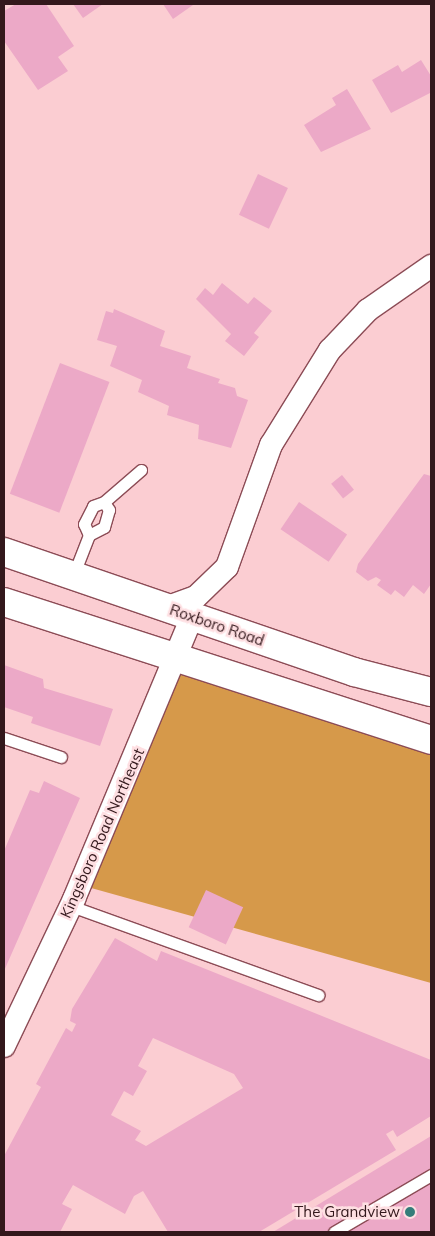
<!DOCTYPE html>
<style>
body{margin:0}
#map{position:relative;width:435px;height:1236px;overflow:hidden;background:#fbcdd2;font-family:Mulish,sans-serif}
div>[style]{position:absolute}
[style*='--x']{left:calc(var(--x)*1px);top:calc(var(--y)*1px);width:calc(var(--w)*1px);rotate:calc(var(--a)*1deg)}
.forest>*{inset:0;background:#d6994a}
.building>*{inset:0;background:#eca9c7;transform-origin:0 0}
.roads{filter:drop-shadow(1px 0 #8c4c56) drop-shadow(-1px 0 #8c4c56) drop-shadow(0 1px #8c4c56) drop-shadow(0 -1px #8c4c56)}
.service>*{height:11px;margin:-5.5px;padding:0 5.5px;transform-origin:5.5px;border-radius:5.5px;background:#fff}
.minor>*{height:22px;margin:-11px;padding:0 11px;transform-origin:11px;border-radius:11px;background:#fff}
.secondary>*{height:28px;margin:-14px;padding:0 14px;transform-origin:14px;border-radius:14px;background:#fff}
.dots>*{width:14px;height:14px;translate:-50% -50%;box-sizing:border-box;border:2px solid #fedfe2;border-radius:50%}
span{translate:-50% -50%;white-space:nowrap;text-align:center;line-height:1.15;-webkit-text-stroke:5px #fedfe2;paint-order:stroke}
.street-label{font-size:15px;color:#33181c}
.poi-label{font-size:15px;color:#33181c}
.right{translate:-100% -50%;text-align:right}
.frame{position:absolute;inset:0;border:5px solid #33181c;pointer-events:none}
</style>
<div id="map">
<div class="forest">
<i style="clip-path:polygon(175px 661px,431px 746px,431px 983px,84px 886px)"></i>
</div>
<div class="building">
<i style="clip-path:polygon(16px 4px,46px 4px,74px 46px,58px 57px,68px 71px,38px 90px,4px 41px,4px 11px)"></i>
<i style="clip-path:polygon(73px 4px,103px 4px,83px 18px)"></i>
<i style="clip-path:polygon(163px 4px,192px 4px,193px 5px,173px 19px)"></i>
<i style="clip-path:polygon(421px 60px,431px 76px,430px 93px,391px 113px,372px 80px,398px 65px,402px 72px)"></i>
<i style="clip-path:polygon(347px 89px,371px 129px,321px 152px,304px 125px,336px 105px,332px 98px)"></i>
<i style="left:258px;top:174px;width:33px;height:45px;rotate:25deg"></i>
<i style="clip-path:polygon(222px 283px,248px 304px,254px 297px,272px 311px,254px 333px,259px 337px,244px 356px,225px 341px,231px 334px,196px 299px,205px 288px,213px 295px)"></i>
<i style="clip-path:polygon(114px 309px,165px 331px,160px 346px,191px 356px,187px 368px,220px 379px,218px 383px,235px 388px,237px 396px,248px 400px,231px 448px,198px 439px,199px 425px,167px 415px,169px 406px,138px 392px,142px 380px,110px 366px,117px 346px,97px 340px,106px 311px,113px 313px)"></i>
<i style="left:60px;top:363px;width:53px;height:140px;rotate:21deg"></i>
<i style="clip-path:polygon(424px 474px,431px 476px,431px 584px,424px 594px,413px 585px,404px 597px,395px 590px,391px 595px,377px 585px,381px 580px,376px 577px,368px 581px,356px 572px,358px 564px)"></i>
<i style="left:342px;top:475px;width:19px;height:14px;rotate:51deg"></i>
<i style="left:299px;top:502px;width:58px;height:33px;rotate:34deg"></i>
<i style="clip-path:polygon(4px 665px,43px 679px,44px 688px,113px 709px,100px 746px,31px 723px,33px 717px,4px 707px)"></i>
<i style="clip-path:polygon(44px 781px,80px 798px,4px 971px,4px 851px,30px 790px,39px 793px)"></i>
<i style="left:206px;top:890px;width:41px;height:41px;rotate:25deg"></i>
<i style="clip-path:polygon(evenodd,115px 938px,157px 961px,161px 951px,431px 1060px,431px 1116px,397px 1137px,393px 1130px,386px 1134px,396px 1150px,259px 1232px,168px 1232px,143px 1191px,134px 1196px,125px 1214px,73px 1185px,62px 1204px,72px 1209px,60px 1232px,4px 1232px,4px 1156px,41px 1087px,36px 1084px,66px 1028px,72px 1032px,76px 1024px,70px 1021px,72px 1009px,115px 938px,153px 1038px,234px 1074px,243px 1088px,146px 1146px,135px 1140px,141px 1131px,111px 1115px,124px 1091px,133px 1096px,147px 1071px,138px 1066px,153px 1038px)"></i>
<i style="clip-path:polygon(431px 1136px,431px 1232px,273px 1232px)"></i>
</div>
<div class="roads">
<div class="service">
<i style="--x:89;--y:535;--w:17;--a:-28"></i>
<i style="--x:104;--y:527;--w:18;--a:-74"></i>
<i style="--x:109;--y:510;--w:9;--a:-122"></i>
<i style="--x:73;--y:576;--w:44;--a:-68.7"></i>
<i style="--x:89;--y:535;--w:12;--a:-114"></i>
<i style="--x:84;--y:524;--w:20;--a:-63"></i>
<i style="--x:93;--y:506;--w:12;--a:-20"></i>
<i style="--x:104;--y:502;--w:49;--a:-40.9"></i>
<i style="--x:4;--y:738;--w:60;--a:18.4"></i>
<i style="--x:71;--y:906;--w:263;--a:19.8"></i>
<i style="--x:334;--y:1232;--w:113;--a:-30.4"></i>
</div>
<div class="minor">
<i style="--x:165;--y:608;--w:33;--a:-20"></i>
<i style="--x:196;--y:597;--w:43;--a:-44.1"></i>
<i style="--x:227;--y:567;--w:130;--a:-70.2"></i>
<i style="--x:271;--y:445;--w:112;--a:-58.2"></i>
<i style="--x:330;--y:350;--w:55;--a:-46.5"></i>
<i style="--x:368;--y:310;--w:77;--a:-34.9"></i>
<i style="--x:4;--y:1046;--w:163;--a:-64.5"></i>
<i style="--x:74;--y:899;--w:306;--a:-67.3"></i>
</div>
<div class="secondary">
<i style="--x:4;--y:552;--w:370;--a:18.9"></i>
<i style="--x:354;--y:672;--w:80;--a:14.6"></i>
<i style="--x:4;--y:602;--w:449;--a:17.9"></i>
</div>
</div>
<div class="dots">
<i style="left:410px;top:1212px;background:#357d7a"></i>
</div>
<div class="street-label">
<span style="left:217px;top:625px;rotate:19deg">Roxboro Road</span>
<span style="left:102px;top:833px;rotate:-66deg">Kingsboro Road Northeast</span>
</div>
<div class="poi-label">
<span class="right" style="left:400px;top:1212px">The Grandview</span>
</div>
<div class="frame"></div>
</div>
